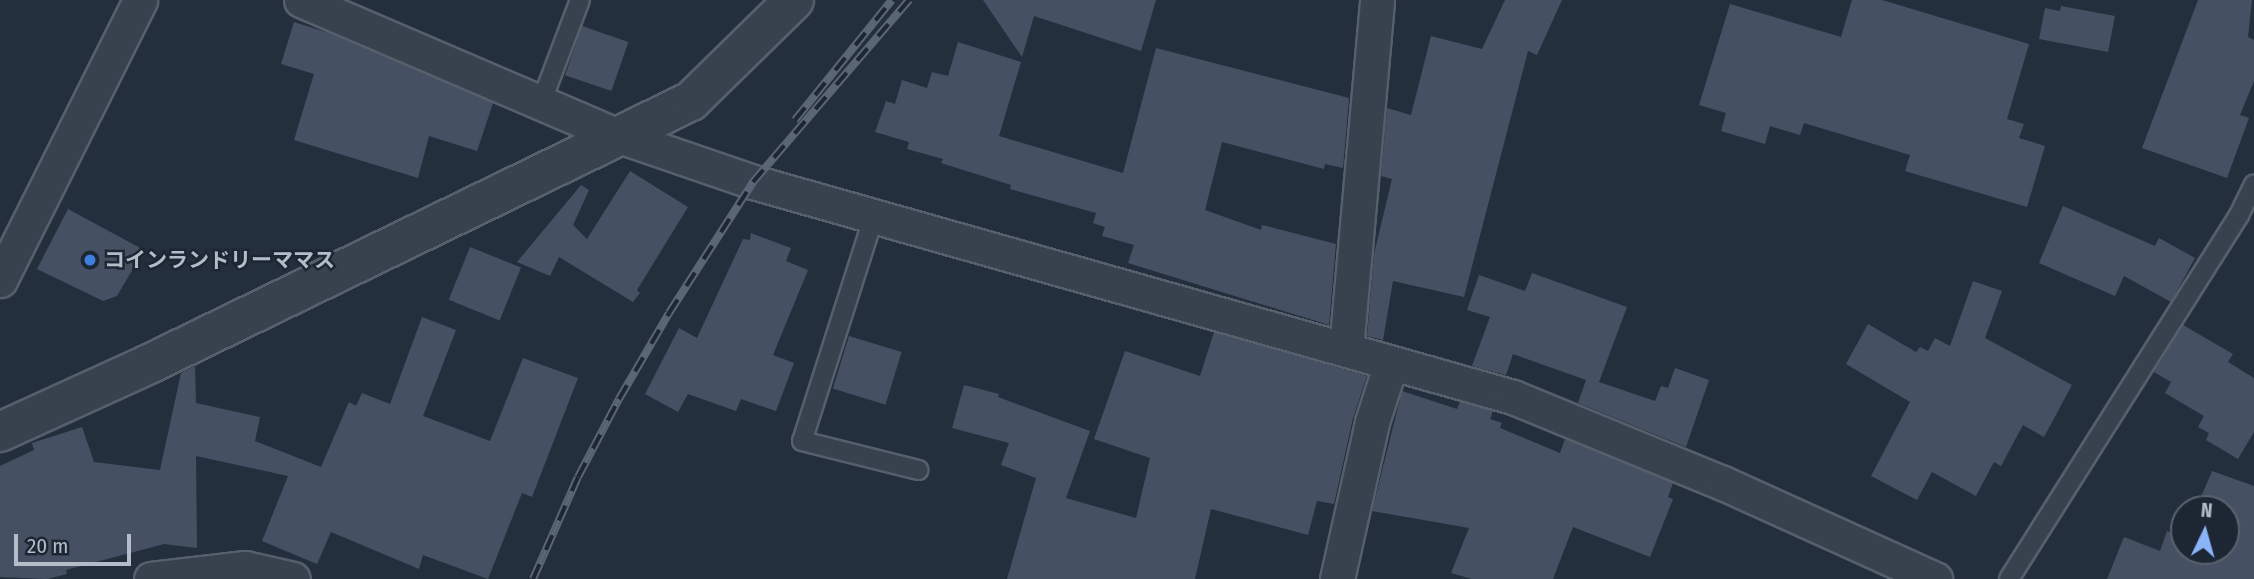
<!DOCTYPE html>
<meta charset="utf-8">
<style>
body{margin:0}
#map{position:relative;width:2254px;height:579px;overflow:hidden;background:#242f3e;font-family:"Fira Sans Condensed","Noto Sans JP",sans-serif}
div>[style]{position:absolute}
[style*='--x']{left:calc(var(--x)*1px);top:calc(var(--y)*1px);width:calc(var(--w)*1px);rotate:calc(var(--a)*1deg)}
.building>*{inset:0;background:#455162;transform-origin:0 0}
.roads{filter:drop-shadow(2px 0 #565f6c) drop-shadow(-2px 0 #565f6c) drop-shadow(0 2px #565f6c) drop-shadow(0 -2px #565f6c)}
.service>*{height:18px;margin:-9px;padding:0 9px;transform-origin:9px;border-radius:9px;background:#38414e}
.minor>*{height:33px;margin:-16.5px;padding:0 16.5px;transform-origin:16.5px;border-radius:16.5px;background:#38414e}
.tertiary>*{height:38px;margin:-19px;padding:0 19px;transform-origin:19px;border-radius:19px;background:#38414e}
.rail>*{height:8px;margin-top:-4px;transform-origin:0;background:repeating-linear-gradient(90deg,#1d2633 0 16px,#5a6575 0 32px);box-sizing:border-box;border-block:2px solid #5a6575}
.dots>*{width:19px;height:19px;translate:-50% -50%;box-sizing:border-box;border:4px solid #1d2633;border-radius:50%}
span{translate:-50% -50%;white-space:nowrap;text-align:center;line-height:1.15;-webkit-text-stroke:5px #1d2633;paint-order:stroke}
.poi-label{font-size:21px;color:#b4bcc9;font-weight:700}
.left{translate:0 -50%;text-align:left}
.north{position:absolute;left:2170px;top:495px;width:70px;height:70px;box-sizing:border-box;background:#1d2633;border:2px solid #59626f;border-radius:50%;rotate:5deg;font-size:19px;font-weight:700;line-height:28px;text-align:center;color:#b4bcc9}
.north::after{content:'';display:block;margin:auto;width:24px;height:32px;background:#8ab4f8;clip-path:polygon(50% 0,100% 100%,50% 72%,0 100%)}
.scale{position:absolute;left:14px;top:534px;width:117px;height:32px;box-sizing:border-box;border:4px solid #b4bcc9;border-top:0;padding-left:9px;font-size:21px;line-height:24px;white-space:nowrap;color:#b4bcc9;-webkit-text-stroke:5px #1d2633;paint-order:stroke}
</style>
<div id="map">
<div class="building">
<i style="clip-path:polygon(983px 0,1156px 0,1141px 51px,1034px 16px,1022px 57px)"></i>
<i style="clip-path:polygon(1505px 0,1562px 0,1537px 55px,1528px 51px,1464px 297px,1393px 281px,1383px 340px,1367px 336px,1374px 254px,1392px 179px,1381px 176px,1387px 108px,1411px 115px,1431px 36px,1482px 49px)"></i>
<i style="clip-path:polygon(1852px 0,1882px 0,2029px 44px,2007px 119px,2024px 124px,2019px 138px,2045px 146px,2027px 207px,1905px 171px,1910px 155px,1804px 123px,1800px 135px,1770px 126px,1765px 144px,1721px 131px,1726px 113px,1699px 105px,1730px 4px,1841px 37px)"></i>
<i style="clip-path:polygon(2198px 0,2252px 0,2248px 37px,2254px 40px,2254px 81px,2240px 115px,2249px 118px,2227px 178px,2142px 148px)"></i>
<i style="clip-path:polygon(2061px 6px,2115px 16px,2108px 52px,2039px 39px,2045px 8px,2060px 11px)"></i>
<i style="clip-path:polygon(294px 22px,329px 33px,493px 103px,477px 151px,429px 136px,418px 178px,294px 140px,314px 74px,281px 64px)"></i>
<i style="left:582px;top:26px;width:49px;height:52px;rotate:19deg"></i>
<i style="clip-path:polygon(958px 42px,1021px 62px,999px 136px,1123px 173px,1156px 48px,1349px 98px,1343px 168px,1325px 164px,1324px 169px,1222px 142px,1205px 210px,1261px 230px,1262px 225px,1336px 244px,1329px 325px,1128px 263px,1134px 245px,1102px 236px,1105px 227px,1093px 223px,1096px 213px,1010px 189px,1011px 185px,941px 163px,943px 159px,907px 149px,909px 142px,875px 132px,886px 101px,895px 104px,902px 80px,927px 88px,932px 72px,948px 76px)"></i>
<i style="clip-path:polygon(630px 171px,688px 207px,637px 290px,640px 293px,633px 302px,559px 257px,550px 276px,517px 262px,581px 185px,589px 190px,573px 225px,587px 239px)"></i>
<i style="clip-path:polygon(2063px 206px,2155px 246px,2159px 238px,2195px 258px,2171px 302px,2124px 276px,2115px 296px,2039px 263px)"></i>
<i style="clip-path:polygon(68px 209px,144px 250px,117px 296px,103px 301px,37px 269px)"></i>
<i style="clip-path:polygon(751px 233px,791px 248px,786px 261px,808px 270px,773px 355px,794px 363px,776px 411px,741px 399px,736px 411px,688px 394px,678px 412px,645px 394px,679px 328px,697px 338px,743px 239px,750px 240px)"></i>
<i style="left:470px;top:247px;width:55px;height:57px;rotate:22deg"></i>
<i style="clip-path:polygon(1532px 273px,1627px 307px,1599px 382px,1655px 401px,1661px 386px,1668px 388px,1675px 368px,1709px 380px,1686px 447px,1578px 403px,1586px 380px,1513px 354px,1506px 375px,1472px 366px,1490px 317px,1467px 310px,1479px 275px,1525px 291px)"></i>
<i style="clip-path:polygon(1973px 281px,2002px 291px,1985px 338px,2072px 385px,2044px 437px,2023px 425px,2001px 466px,1994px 462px,1976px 496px,1932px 472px,1917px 500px,1871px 476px,1910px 402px,1846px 364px,1868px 324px,1916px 352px,1920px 347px,1928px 351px,1935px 338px,1950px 346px)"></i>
<i style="clip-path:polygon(422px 317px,456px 330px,423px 416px,490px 441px,523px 358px,578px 378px,532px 497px,522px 493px,488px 579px,423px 555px,419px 569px,331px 532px,317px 564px,262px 541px,288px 476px,196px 456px,197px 548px,164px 544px,66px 570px,67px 574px,47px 579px,0 577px,0 466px,34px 450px,32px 443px,82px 427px,94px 462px,160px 470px,181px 373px,195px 366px,196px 403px,260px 417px,255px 441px,321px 467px,349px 402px,356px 406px,362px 393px,390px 404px)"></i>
<i style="clip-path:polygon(2183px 325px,2233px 354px,2228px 362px,2254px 378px,2254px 432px,2238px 459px,2206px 440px,2209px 433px,2198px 427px,2204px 416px,2165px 393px,2171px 382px,2154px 372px)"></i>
<i style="clip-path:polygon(1214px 332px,1367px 376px,1353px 418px,1334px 504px,1317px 501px,1308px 535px,1211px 509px,1195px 579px,1007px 579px,1036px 478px,1001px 465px,1009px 443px,952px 428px,964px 385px,999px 394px,998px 397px,1090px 431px,1066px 498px,1136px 518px,1150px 458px,1094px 439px,1125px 351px,1200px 376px)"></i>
<i style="left:849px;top:336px;width:55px;height:55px;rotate:17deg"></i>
<i style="clip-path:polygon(1402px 391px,1457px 409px,1460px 402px,1493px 411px,1490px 419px,1502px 423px,1500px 428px,1560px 453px,1565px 439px,1673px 483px,1668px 497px,1673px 499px,1650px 557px,1573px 527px,1553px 579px,1472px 579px,1451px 573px,1469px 528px,1372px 511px)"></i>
<i style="clip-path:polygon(2212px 471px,2254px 486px,2254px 579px,2107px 579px,2124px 537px,2160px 551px,2167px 531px,2184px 537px,2184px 551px,2226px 551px,2226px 509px,2196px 509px)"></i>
</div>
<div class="roads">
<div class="service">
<i style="--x:541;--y:103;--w:110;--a:-69.3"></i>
<i style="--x:874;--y:216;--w:236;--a:107.7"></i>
<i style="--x:802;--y:441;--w:120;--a:14"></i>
<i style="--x:2009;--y:579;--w:431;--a:-57.7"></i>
<i style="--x:2239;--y:215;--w:34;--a:-64"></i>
</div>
<div class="minor">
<i style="--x:301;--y:0;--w:346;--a:23.2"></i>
<i style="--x:619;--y:136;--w:142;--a:18.9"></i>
<i style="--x:753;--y:182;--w:790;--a:15.8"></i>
<i style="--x:1513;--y:397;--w:227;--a:22.3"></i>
<i style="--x:1723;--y:483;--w:233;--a:24.4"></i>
<i style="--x:0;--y:280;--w:313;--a:-63.4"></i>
<i style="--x:1346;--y:349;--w:350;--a:-84.9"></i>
<i style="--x:151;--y:579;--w:95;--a:-6.7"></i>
<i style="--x:245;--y:568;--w:49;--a:12.9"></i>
<i style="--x:1337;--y:579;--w:161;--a:-77.4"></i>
<i style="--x:1372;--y:422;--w:62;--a:-72.1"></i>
</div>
<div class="tertiary">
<i style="--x:0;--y:432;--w:164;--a:-24.5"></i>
<i style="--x:149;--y:364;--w:602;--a:-25.88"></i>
<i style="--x:691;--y:101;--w:144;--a:-44.4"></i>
</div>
</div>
<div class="rail">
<i style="--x:795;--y:120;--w:154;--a:-51.1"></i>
<i style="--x:533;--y:579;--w:111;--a:-66.2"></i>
<i style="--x:578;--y:477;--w:88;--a:-62.3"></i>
<i style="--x:619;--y:399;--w:99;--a:-59.8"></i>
<i style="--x:669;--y:313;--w:156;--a:-57.3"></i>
<i style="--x:753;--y:182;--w:240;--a:-49.4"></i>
</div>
<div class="dots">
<i style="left:90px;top:260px;background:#3f7fe0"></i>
</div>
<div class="poi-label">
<span class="left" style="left:104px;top:260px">コインランドリーママス</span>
</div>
<div class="north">N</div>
<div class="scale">20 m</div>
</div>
